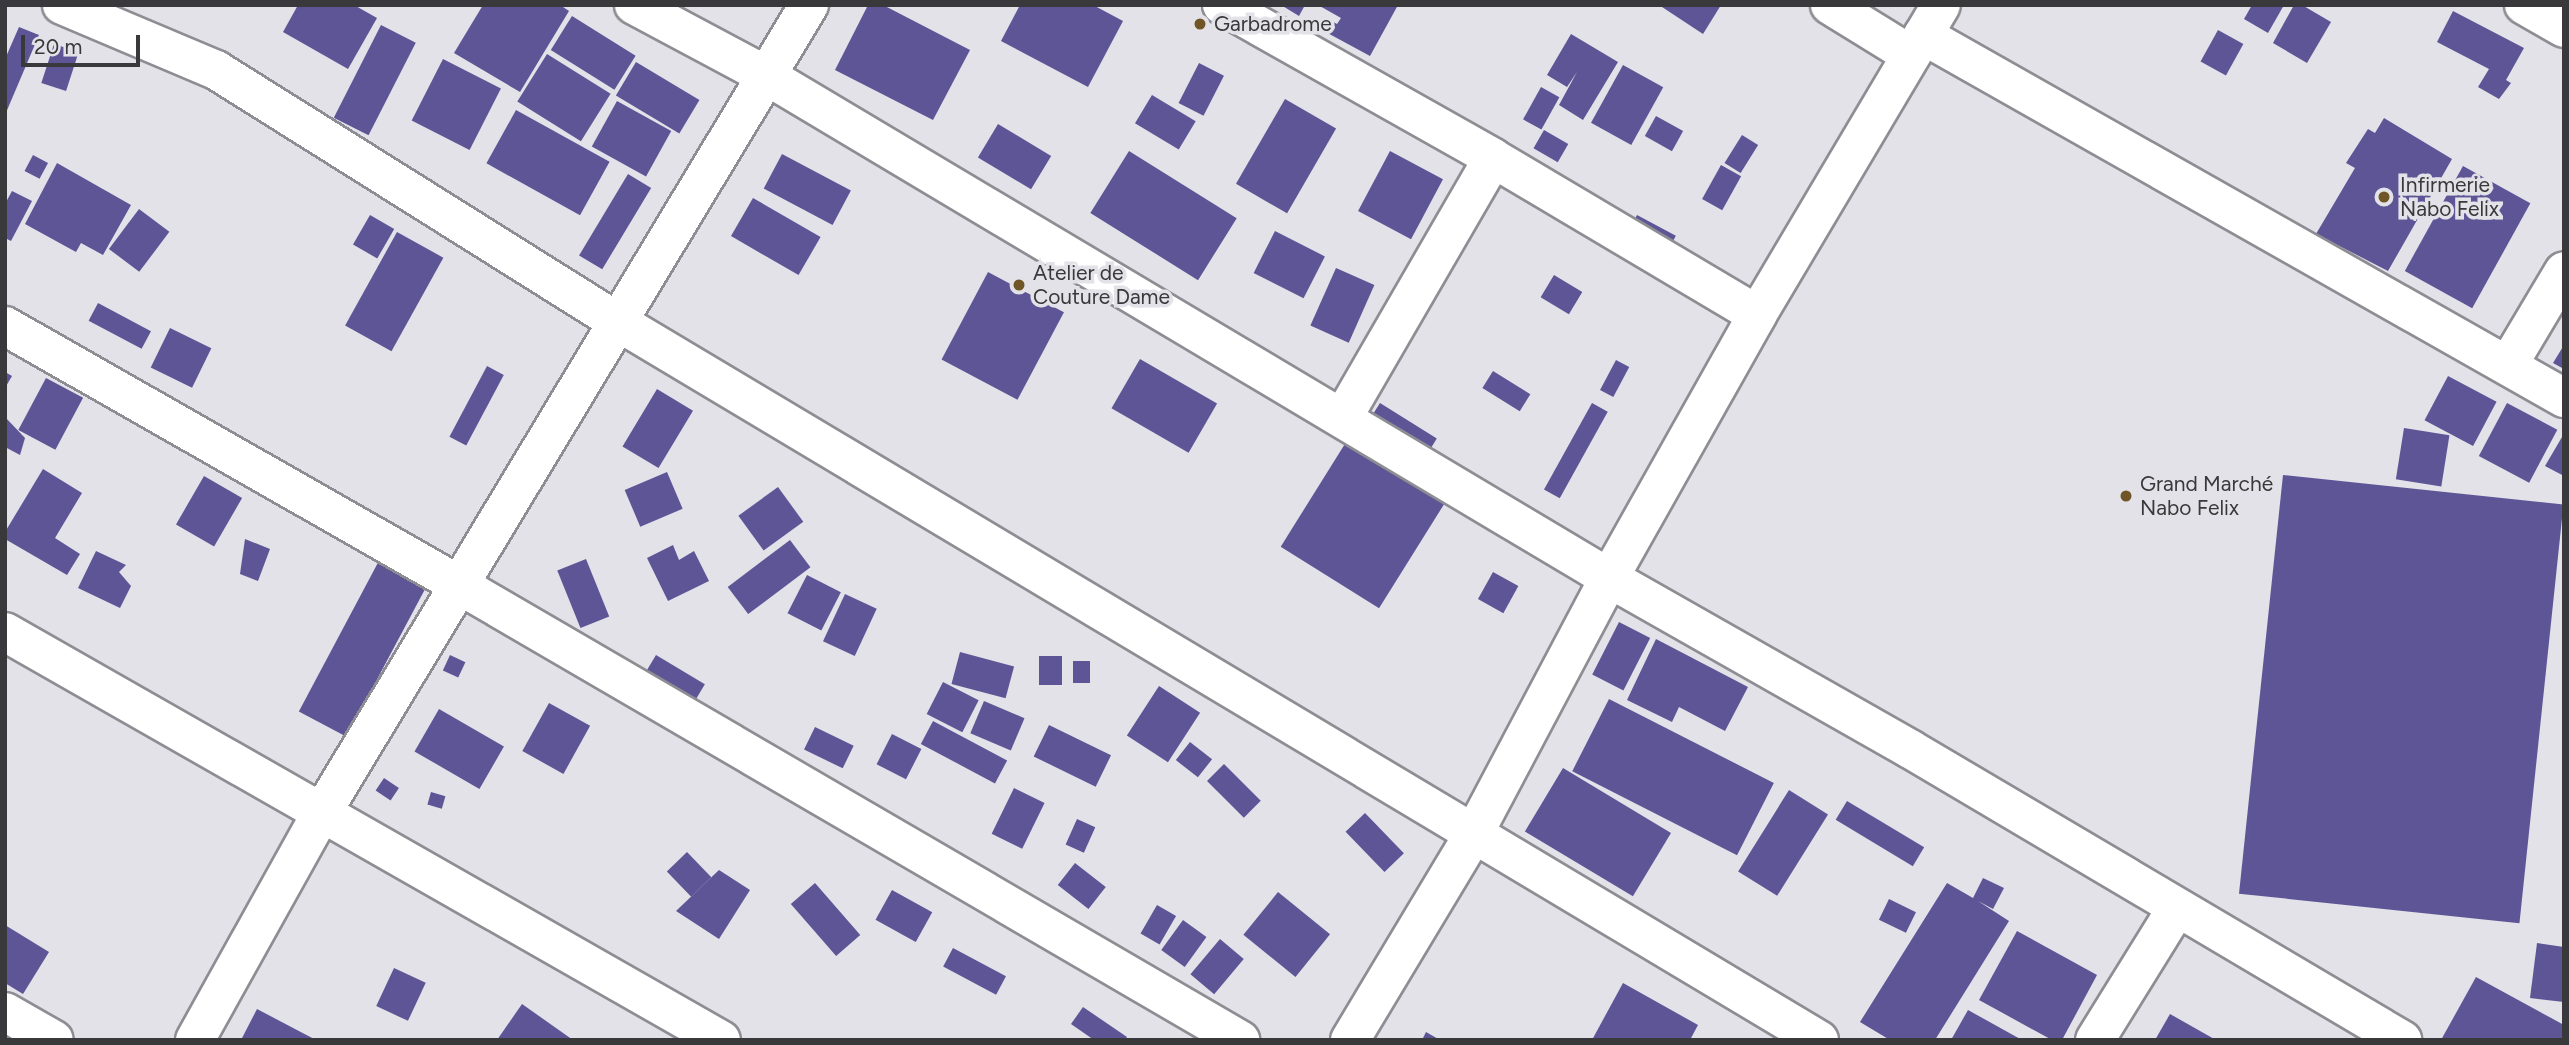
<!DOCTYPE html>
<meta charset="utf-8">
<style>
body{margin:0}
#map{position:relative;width:2569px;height:1045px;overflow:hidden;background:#e2e2e8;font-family:Figtree,sans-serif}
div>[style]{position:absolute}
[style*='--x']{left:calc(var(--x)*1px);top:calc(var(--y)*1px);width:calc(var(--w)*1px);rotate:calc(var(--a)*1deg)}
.building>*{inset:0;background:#5d5596;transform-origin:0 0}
.roads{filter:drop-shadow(2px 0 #8d8d93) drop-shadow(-2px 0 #8d8d93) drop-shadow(0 2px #8d8d93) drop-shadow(0 -2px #8d8d93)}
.minor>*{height:38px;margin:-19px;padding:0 19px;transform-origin:19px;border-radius:19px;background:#fff}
.dots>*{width:19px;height:19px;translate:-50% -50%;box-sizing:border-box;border:4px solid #e2e2e8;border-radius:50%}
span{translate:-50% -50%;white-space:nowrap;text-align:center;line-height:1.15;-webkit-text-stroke:7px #e2e2e8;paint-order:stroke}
.poi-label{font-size:21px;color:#39393b}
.left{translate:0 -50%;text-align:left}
.frame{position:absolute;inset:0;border:7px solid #39393b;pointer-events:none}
.scale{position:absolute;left:21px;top:35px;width:119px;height:32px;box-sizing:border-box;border:4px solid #39393b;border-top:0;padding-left:9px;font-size:21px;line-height:24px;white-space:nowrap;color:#39393b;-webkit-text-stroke:5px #e2e2e8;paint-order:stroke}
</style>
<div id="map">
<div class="building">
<i style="clip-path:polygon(298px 5px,354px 5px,377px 18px,348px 69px,283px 32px)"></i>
<i style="clip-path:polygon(483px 5px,560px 5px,569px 11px,520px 92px,454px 53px)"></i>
<i style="clip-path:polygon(868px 5px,883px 5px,970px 50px,933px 120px,835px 70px)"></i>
<i style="clip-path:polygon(1020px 5px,1093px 5px,1123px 21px,1088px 87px,1001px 41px)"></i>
<i style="clip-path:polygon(1281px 5px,1305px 5px,1299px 16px)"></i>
<i style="clip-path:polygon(1318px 5px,1398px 5px,1370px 56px,1322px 30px,1328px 19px,1337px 24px,1341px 18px)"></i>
<i style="clip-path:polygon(1659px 5px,1721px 5px,1703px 34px)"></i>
<i style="clip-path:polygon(2252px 5px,2284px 5px,2268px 33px,2244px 19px)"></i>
<i style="clip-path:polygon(2294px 5px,2302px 5px,2331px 22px,2307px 63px,2273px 43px)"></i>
<i style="clip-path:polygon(2453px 11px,2524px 48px,2506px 80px,2511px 83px,2499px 99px,2478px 87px,2489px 69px,2437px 42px)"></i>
<i style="left:572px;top:16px;width:75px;height:40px;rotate:32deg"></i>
<i style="left:381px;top:25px;width:39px;height:104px;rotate:27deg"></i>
<i style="clip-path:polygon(19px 27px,39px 35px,5px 115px,5px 59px)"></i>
<i style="left:2218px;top:30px;width:29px;height:36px;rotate:29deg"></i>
<i style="clip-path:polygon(1571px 34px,1618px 62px,1583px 120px,1559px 105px,1577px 72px,1567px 87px,1547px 75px)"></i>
<i style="left:54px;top:44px;width:26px;height:41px;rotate:18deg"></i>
<i style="left:547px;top:54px;width:75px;height:56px;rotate:32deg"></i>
<i style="left:443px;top:59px;width:65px;height:69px;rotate:27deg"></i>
<i style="left:636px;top:62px;width:74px;height:39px;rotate:31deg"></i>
<i style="left:1199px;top:63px;width:28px;height:45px;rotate:27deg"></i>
<i style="left:1623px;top:65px;width:46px;height:66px;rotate:29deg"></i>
<i style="left:1541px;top:87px;width:21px;height:37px;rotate:29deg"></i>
<i style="left:1152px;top:95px;width:51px;height:33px;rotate:31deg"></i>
<i style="left:1285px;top:99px;width:59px;height:98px;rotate:30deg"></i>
<i style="left:617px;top:101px;width:62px;height:52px;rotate:29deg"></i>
<i style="left:516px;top:110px;width:107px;height:61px;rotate:29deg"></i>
<i style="left:1656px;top:116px;width:31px;height:23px;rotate:29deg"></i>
<i style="clip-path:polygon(2384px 118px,2452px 159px,2388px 271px,2316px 234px,2355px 168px,2346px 163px,2368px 129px,2375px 133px)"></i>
<i style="left:998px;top:124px;width:62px;height:39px;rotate:31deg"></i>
<i style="left:1544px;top:130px;width:28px;height:21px;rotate:30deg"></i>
<i style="left:1742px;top:135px;width:19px;height:33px;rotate:32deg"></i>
<i style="left:1129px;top:151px;width:127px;height:73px;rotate:32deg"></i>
<i style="left:1390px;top:151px;width:60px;height:68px;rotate:28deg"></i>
<i style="left:782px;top:154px;width:78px;height:39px;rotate:28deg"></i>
<i style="left:33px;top:155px;width:17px;height:18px;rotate:28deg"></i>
<i style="clip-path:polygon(57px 163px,131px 205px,103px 255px,81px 243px,76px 252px,25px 224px)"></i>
<i style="left:1721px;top:165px;width:23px;height:39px;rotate:29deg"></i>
<i style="left:2463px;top:166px;width:77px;height:120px;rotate:29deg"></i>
<i style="left:628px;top:174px;width:27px;height:95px;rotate:31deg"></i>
<i style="clip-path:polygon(12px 191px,32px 201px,11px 241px,5px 238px,5px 204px)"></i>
<i style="left:753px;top:198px;width:78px;height:44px;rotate:30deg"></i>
<i style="left:139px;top:209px;width:38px;height:50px;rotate:37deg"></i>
<i style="left:370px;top:215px;width:28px;height:34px;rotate:30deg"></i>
<i style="left:1637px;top:215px;width:44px;height:14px;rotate:28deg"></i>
<i style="left:1275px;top:231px;width:56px;height:47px;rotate:27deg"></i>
<i style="left:397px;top:232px;width:53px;height:107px;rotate:29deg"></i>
<i style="left:1336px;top:268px;width:42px;height:63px;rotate:24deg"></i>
<i style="left:988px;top:272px;width:86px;height:99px;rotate:28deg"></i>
<i style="left:1554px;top:275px;width:33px;height:26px;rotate:31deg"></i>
<i style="left:98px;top:303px;width:60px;height:20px;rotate:28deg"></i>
<i style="left:170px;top:328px;width:46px;height:44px;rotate:26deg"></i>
<i style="clip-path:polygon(2564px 345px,2564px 369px,2553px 363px)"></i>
<i style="left:1140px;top:359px;width:89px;height:57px;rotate:30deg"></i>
<i style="left:1616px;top:360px;width:15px;height:34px;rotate:28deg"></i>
<i style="left:487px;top:366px;width:19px;height:80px;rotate:28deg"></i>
<i style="left:1493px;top:371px;width:44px;height:20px;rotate:32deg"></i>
<i style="clip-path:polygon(5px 372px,12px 376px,5px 388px)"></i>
<i style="left:2448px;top:376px;width:55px;height:50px;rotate:28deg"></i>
<i style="left:46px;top:378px;width:42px;height:59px;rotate:28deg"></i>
<i style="left:657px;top:389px;width:42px;height:67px;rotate:31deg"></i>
<i style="left:1380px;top:403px;width:67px;height:14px;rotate:32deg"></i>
<i style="left:1592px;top:403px;width:18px;height:99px;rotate:29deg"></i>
<i style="left:2507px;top:403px;width:57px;height:60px;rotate:28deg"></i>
<i style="clip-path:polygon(5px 417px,25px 438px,20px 455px,5px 447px)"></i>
<i style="left:2404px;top:428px;width:46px;height:52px;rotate:9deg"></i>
<i style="clip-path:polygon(2562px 437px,2564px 438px,2564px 476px,2545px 466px)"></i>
<i style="left:1348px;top:439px;width:116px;height:127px;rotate:32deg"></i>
<i style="clip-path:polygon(43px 469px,82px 493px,55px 538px,80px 554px,67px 575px,5px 539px,5px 532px)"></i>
<i style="left:667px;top:472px;width:40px;height:46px;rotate:67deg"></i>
<i style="left:2283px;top:475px;width:282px;height:421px;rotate:6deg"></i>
<i style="left:204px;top:476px;width:44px;height:56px;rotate:30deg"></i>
<i style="left:778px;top:487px;width:43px;height:49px;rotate:54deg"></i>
<i style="clip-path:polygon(245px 539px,270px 549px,258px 581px,240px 574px)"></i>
<i style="left:790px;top:540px;width:34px;height:78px;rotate:53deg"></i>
<i style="clip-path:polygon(673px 545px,679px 560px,694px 551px,709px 581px,668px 601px,647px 558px)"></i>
<i style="clip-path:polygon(96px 551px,126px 565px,119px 572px,131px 586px,120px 608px,78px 588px)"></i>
<i style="left:381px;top:557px;width:54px;height:175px;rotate:28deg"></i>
<i style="left:586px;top:559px;width:62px;height:31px;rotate:68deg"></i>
<i style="left:1493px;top:572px;width:29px;height:31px;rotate:29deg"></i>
<i style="left:807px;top:575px;width:38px;height:43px;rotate:27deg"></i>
<i style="left:845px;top:594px;width:35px;height:52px;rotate:25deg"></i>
<i style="left:1619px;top:622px;width:35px;height:59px;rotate:27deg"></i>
<i style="clip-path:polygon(1656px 639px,1748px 687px,1725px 731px,1679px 707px,1672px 722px,1627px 700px)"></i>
<i style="left:960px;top:652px;width:56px;height:33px;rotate:15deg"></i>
<i style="left:450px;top:655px;width:17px;height:17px;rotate:25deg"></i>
<i style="left:656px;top:655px;width:57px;height:25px;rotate:31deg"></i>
<i style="left:1039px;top:656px;width:23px;height:29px"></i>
<i style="left:1073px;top:661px;width:17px;height:22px"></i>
<i style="left:943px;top:682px;width:40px;height:36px;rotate:27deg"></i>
<i style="left:1159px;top:686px;width:49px;height:59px;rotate:33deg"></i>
<i style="left:1609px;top:699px;width:185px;height:81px;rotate:27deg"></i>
<i style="left:984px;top:701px;width:44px;height:35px;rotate:23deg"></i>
<i style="left:549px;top:703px;width:47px;height:55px;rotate:29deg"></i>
<i style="left:439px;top:709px;width:75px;height:49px;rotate:30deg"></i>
<i style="left:933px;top:721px;width:84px;height:26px;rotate:28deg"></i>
<i style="left:1049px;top:725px;width:69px;height:35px;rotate:26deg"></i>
<i style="left:815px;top:727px;width:43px;height:25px;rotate:26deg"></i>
<i style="left:892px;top:734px;width:33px;height:34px;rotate:27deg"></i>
<i style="left:1190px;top:742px;width:28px;height:23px;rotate:38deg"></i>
<i style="left:1224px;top:764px;width:52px;height:24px;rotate:45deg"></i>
<i style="left:1563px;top:768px;width:126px;height:74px;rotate:31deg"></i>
<i style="left:384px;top:778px;width:18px;height:15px;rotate:34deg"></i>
<i style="left:1014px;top:788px;width:34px;height:51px;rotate:26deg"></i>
<i style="left:1789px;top:790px;width:46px;height:96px;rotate:32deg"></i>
<i style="left:431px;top:792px;width:15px;height:13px;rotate:16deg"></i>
<i style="left:1847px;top:801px;width:90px;height:22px;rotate:31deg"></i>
<i style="left:1365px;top:813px;width:56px;height:27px;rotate:46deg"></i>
<i style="left:1077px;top:819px;width:20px;height:28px;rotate:24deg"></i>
<i style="left:687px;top:852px;width:35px;height:28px;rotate:46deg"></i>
<i style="left:1075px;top:863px;width:39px;height:28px;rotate:38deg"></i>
<i style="clip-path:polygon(719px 870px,750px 890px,719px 939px,676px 911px)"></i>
<i style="clip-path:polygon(1983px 878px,2004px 888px,1993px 909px,1978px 901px,2009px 921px,1935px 1040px,1890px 1040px,1860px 1022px,1947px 883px,1973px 898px)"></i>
<i style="left:815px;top:883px;width:69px;height:32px;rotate:49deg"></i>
<i style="left:892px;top:890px;width:46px;height:34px;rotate:29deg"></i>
<i style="left:1278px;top:892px;width:67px;height:55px;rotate:39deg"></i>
<i style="left:1889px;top:899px;width:30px;height:23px;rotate:26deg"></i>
<i style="left:1157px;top:905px;width:22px;height:33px;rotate:30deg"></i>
<i style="left:1183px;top:920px;width:29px;height:37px;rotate:36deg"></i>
<i style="clip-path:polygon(5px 925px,49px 952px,23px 994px,5px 983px)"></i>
<i style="clip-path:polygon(2017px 931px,2097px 975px,2062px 1040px,2052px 1040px,1979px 1000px)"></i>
<i style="left:1220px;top:939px;width:31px;height:46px;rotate:40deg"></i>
<i style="clip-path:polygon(2537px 943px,2564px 947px,2564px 1002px,2530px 998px)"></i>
<i style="left:953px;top:948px;width:60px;height:21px;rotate:28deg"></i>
<i style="left:394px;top:968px;width:35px;height:42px;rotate:25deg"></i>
<i style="clip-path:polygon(2476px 977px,2564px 1025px,2564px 1040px,2441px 1040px)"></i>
<i style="clip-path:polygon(1623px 983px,1698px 1025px,1690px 1040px,1592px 1040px)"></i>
<i style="clip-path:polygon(522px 1004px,573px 1040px,497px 1040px)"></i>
<i style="clip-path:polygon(1083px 1007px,1127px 1037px,1125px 1040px,1094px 1040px,1071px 1024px)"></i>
<i style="clip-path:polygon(257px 1009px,316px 1040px,241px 1040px)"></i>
<i style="clip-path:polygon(1968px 1010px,2022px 1040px,1951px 1040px)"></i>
<i style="clip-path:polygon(2170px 1014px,2216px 1040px,2155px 1040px)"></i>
<i style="clip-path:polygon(1426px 1032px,1440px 1040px,1422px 1040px)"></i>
</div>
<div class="roads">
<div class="minor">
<i style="--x:62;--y:5;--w:167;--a:22.9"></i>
<i style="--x:216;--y:70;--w:477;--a:32.1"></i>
<i style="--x:620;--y:323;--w:1397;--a:30.88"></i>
<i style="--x:634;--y:5;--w:151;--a:28.1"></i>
<i style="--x:767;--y:76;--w:980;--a:30.8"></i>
<i style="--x:1609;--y:578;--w:346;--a:29.6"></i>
<i style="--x:1910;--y:749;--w:572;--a:30.6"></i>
<i style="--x:1222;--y:5;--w:311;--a:29.4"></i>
<i style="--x:1493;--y:158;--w:307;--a:30.7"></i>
<i style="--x:1830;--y:5;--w:95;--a:31.7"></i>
<i style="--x:2524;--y:5;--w:46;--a:29.9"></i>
<i style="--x:1923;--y:35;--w:737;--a:29.52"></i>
<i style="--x:5;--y:326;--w:525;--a:29.69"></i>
<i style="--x:461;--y:586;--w:902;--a:30.23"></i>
<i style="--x:2508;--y:365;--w:109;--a:-59.2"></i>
<i style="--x:1343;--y:417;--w:299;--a:-59.9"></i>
<i style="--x:5;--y:632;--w:824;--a:29.68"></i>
<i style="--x:5;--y:1012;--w:56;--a:29.7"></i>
<i style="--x:195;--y:1040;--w:259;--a:-60.9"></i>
<i style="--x:321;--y:814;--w:945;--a:-58.9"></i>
<i style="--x:1350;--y:1040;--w:239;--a:-59"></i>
<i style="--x:1473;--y:835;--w:291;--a:-62.1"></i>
<i style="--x:1609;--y:578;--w:302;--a:-60.6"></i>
<i style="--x:1757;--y:315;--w:360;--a:-59.3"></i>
<i style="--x:2095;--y:1040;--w:155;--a:-58.2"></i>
</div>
</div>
<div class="dots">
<i style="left:1200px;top:24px;background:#705527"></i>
<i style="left:2384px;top:197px;background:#705527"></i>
<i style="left:1019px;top:285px;background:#705527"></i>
<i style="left:2126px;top:496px;background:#705527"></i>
</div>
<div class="poi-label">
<span class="left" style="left:1214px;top:24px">Garbadrome</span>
<span class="left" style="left:2400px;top:197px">Infirmerie<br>Nabo Felix</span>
<span class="left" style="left:1033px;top:285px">Atelier de<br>Couture Dame</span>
<span class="left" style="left:2140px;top:496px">Grand Marché<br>Nabo Felix</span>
</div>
<div class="frame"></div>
<div class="scale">20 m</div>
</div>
